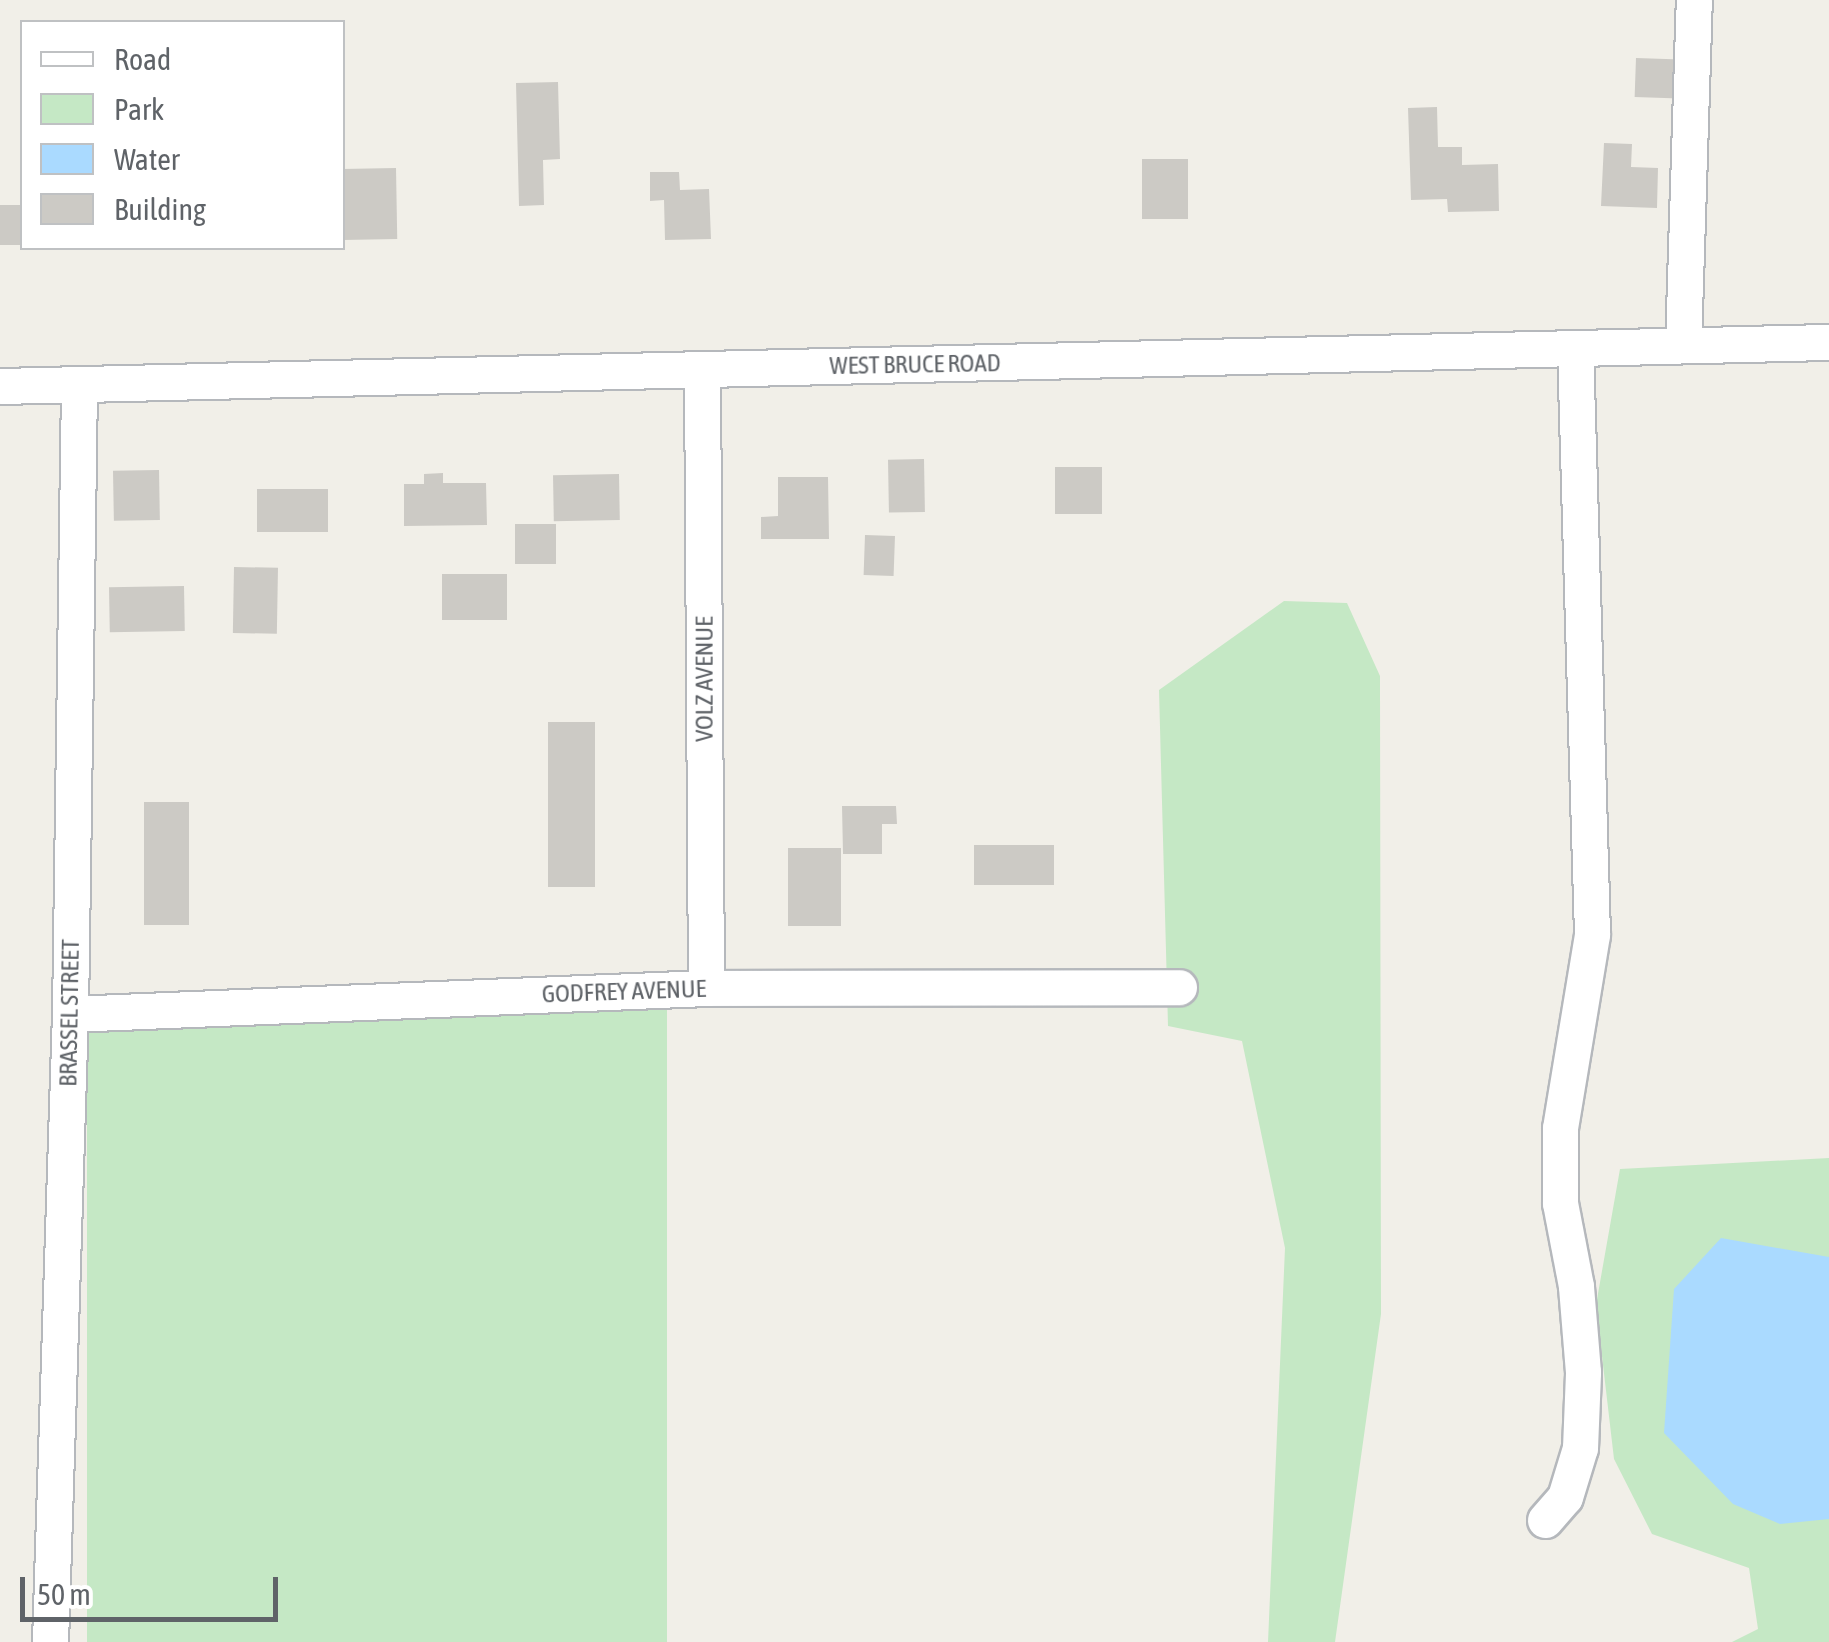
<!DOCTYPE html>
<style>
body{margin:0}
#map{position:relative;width:1829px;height:1642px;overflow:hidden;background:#f1efe8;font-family:"Asap Condensed",sans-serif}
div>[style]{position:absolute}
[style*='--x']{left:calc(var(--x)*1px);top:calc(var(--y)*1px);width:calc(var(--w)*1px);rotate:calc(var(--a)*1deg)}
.green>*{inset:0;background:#c5e8c5;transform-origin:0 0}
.water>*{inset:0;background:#aadaff}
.building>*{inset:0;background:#cccac5;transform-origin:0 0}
.roads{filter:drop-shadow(2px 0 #b5b8bc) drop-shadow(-2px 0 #b5b8bc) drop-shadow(0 2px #b5b8bc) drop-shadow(0 -2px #b5b8bc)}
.minor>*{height:35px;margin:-17.5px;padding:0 17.5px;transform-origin:17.5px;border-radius:17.5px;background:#fff}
span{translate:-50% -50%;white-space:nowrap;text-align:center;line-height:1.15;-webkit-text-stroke:8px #fff;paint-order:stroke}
.street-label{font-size:25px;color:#5f6368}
.legend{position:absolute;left:20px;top:20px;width:325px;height:230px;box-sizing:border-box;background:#fff;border:2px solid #bfc1c3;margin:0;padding:12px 18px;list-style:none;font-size:30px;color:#5f6368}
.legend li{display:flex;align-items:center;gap:20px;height:50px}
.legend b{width:50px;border:2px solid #bfc1c3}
.scale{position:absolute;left:20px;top:1577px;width:258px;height:45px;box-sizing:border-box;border:5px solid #5f6368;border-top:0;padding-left:12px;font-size:30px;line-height:35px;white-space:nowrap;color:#5f6368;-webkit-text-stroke:8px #fff;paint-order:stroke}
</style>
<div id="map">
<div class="green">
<i style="clip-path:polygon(1284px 601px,1347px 603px,1380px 676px,1381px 1314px,1335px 1642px,1268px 1642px,1285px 1248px,1242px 1041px,1168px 1026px,1159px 690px)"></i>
<i style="left:667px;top:1008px;width:634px;height:580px;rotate:90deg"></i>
<i style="clip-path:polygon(1829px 1158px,1829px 1642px,1732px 1642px,1758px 1629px,1749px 1568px,1652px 1534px,1614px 1459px,1596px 1305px,1620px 1169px)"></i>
</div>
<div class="water">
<i style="clip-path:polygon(1721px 1238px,1829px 1257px,1829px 1519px,1780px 1524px,1733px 1504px,1664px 1433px,1674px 1289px)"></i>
</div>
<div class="building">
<i style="left:1636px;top:58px;width:52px;height:39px;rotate:2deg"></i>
<i style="clip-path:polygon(558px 82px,560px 159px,543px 160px,544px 205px,519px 206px,516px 83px)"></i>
<i style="clip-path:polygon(1437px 107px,1438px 147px,1462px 147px,1462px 165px,1498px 164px,1499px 211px,1448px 212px,1447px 199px,1411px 200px,1408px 108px)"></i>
<i style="clip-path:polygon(1604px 143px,1632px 144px,1631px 167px,1658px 168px,1657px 208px,1601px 206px)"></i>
<i style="left:1142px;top:159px;width:46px;height:60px"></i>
<i style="left:396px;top:168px;width:71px;height:54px;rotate:89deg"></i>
<i style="clip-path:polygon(650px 172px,679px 172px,680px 190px,709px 189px,711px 239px,665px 240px,664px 200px,650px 201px)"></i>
<i style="left:0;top:205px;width:22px;height:40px"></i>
<i style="left:924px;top:459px;width:53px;height:36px;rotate:89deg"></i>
<i style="left:1102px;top:467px;width:47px;height:47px;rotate:90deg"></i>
<i style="left:159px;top:470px;width:50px;height:46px;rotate:89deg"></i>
<i style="clip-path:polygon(443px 473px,443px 483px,486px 483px,487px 525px,404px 526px,404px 484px,424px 484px,424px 474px)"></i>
<i style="left:619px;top:474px;width:46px;height:66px;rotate:89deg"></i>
<i style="clip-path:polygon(778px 477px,828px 477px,829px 539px,761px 539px,761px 517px,778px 516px)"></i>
<i style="left:257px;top:489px;width:71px;height:43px"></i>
<i style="left:515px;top:524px;width:41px;height:40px"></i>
<i style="left:865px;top:535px;width:30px;height:40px;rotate:2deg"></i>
<i style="left:234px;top:567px;width:44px;height:66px;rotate:1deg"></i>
<i style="left:507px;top:574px;width:46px;height:65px;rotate:90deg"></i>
<i style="left:184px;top:586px;width:45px;height:75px;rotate:89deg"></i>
<i style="left:548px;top:722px;width:47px;height:165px"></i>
<i style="left:144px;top:802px;width:45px;height:123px"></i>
<i style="clip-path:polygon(842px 806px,896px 806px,897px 824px,882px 824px,882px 854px,843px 854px)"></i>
<i style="left:1054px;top:845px;width:40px;height:80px;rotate:90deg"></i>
<i style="left:841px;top:848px;width:78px;height:53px;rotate:90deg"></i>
</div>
<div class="roads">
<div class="minor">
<i style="--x:1683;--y:345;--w:345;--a:-88.2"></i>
<i style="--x:702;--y:369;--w:619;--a:89.63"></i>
<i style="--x:0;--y:386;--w:1830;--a:-1.38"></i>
<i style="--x:70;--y:1014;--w:637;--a:-2.34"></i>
<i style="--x:706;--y:988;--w:473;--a:-0.1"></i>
<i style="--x:1545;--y:1520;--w:30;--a:-49"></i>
<i style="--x:1565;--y:1497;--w:51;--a:-73"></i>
<i style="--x:1580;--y:1448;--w:76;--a:-87.7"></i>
<i style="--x:1583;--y:1372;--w:86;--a:-94.7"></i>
<i style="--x:1576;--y:1286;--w:85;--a:-100.9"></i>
<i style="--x:1560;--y:1203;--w:75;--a:-90"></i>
<i style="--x:1560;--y:1128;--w:197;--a:-80.6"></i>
<i style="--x:1592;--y:934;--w:586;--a:-91.66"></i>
<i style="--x:50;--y:1642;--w:628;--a:-88.18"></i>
<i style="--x:70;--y:1014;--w:630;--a:-89.18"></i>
</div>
</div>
<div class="street-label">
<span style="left:915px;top:364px;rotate:-1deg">WEST BRUCE ROAD</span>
<span style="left:704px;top:679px;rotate:-90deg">VOLZ AVENUE</span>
<span style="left:624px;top:991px;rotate:-2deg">GODFREY AVENUE</span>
<span style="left:69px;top:1013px;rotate:-89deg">BRASSEL STREET</span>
</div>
<ul class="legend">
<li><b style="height:12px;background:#fff"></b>Road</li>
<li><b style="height:28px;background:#c5e8c5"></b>Park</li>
<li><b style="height:28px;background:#aadaff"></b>Water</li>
<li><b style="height:28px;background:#cccac5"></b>Building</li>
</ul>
<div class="scale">50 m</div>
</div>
